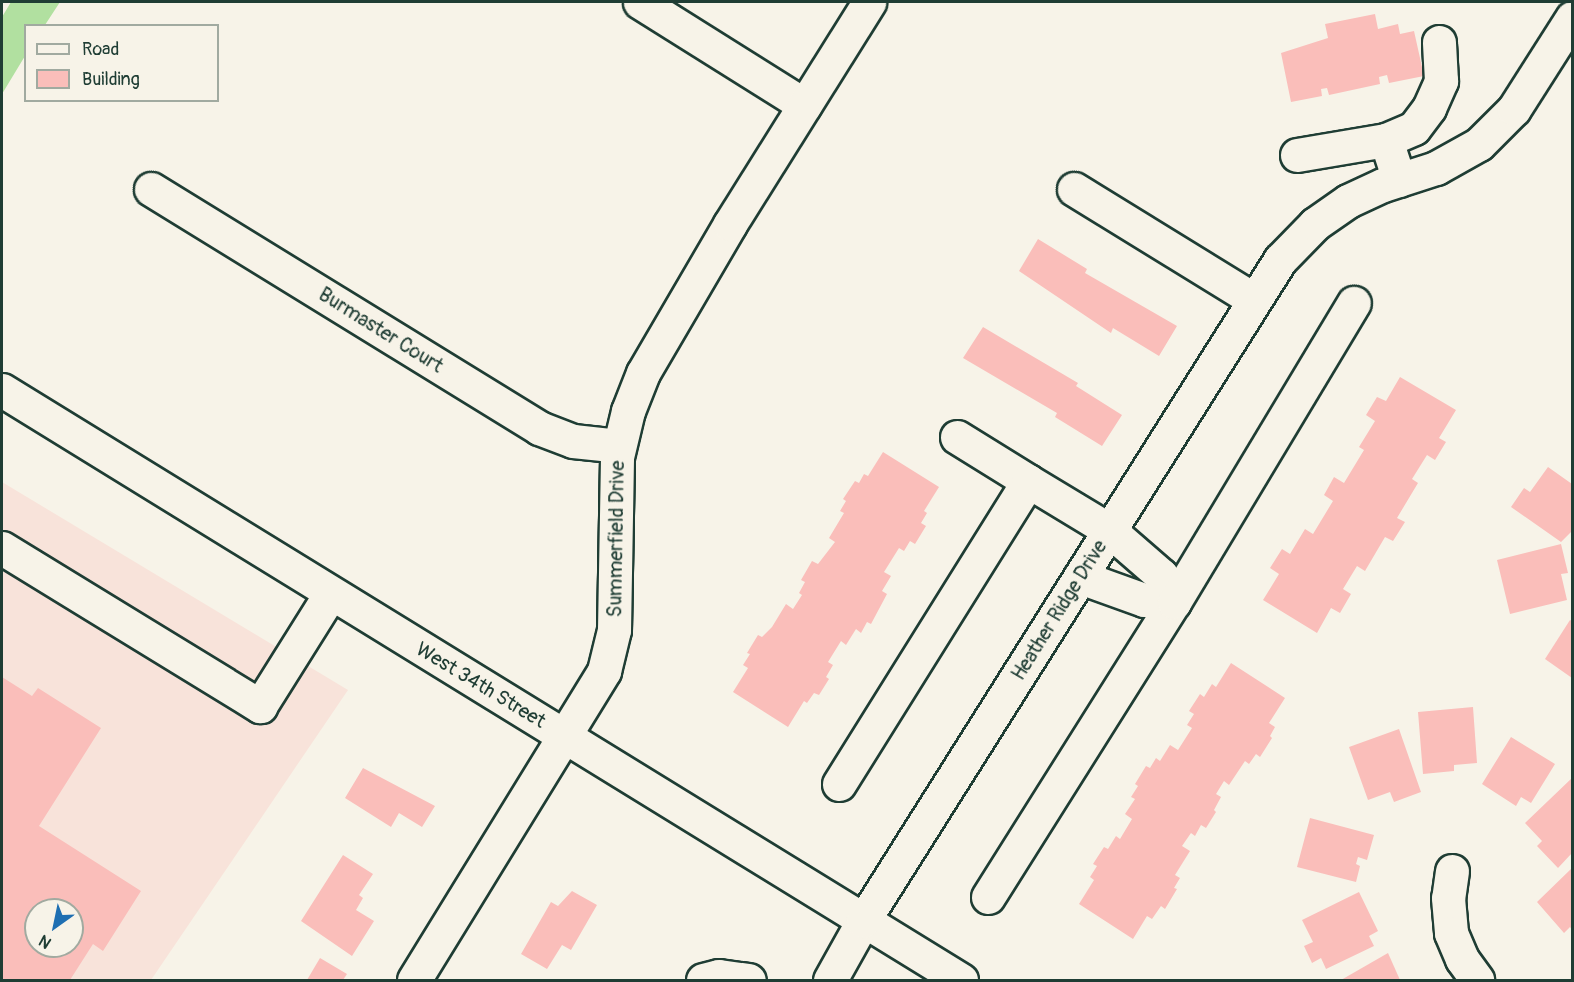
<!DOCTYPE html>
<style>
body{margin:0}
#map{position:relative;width:1574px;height:982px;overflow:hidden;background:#f7f3e8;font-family:Pangolin,sans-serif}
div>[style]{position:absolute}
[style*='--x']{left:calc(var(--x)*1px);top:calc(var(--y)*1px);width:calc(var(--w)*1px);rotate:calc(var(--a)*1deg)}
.built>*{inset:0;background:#f8e3da}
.green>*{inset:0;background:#b1e0a0}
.building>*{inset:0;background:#fabeba}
.roads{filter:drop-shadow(2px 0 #1f3d34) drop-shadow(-2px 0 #1f3d34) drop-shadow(0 2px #1f3d34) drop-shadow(0 -2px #1f3d34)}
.minor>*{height:33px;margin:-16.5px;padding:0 16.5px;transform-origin:16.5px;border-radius:16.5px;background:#f7f3e8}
span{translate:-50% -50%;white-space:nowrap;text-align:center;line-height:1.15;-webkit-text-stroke:4.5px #f7f3e8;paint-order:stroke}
.street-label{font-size:20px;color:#1f3d34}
.frame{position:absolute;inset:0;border:3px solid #1f3d34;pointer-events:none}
.legend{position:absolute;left:24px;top:24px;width:195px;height:78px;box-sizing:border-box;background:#f7f3e8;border:2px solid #a1aaa0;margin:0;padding:8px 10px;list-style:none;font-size:18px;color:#1f3d34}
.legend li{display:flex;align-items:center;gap:12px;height:30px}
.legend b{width:30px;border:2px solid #a1aaa0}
.north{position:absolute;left:24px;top:898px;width:60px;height:60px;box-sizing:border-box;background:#f7f3e8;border:2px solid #a1aaa0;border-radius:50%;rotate:213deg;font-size:16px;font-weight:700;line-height:24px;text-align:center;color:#1f3d34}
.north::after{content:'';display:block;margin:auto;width:21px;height:27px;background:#1f6fb2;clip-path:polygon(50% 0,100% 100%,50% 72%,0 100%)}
</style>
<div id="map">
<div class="built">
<i style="clip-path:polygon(evenodd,2px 482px,348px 690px,151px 980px,2px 980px,2px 482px,36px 910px,72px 910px,72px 946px,36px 946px,36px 910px)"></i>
</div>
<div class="green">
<i style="clip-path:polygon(11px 2px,60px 2px,45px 25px,26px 26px,25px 56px,2px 94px,2px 17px)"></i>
</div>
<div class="building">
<i style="clip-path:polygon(1375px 14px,1378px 29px,1398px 24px,1400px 34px,1414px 31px,1424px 76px,1389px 83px,1387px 75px,1379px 77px,1380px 84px,1329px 95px,1327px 88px,1321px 89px,1322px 96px,1291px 102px,1281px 53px,1328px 38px,1325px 24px)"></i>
<i style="clip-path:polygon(1038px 239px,1087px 269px,1085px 273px,1177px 326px,1159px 356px,1113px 328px,1111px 333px,1019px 271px)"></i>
<i style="clip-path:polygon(983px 327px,1078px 383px,1076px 386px,1122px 415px,1102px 446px,1055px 417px,1057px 413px,963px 358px)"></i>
<i style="clip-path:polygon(1400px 377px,1456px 410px,1439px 438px,1446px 442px,1435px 460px,1427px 455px,1412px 479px,1418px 483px,1397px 518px,1405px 522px,1393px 541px,1385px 537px,1365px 571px,1357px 566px,1343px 589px,1351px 594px,1340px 613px,1331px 608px,1317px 633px,1263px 600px,1279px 574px,1270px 568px,1282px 549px,1290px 554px,1305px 529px,1313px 534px,1333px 501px,1324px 495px,1334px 477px,1344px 483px,1364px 450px,1359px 447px,1375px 421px,1366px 415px,1377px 397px,1386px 401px)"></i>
<i style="clip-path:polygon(883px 452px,939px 487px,924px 511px,927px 513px,921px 523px,926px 526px,915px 544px,910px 541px,904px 551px,899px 548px,884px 572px,891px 576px,882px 591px,887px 594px,871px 624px,867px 622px,861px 633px,856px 629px,846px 645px,841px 641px,828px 662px,833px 665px,826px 677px,829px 679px,819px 695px,814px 693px,807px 703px,804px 701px,788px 727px,733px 692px,748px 668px,743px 665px,750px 654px,747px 653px,758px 635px,762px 637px,772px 627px,786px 604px,793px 609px,802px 595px,799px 593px,805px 582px,801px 580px,812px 561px,818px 564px,835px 542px,829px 538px,844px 513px,840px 511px,846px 501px,843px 499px,855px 481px,859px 483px,864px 474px,868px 476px)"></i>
<i style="clip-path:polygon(1548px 467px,1572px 484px,1572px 531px,1561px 542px,1511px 507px,1524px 488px,1530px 492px)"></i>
<i style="clip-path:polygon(1561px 544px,1568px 573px,1561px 574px,1567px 600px,1510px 614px,1497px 560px)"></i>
<i style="clip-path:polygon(1570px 620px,1572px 621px,1572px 678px,1545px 659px)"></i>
<i style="clip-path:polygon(1231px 663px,1285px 698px,1269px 723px,1275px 727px,1270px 736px,1272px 738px,1260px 757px,1256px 754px,1249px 764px,1245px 761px,1229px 785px,1224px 781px,1216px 794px,1221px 797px,1214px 810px,1216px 812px,1206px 828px,1201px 825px,1195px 836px,1191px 833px,1182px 846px,1190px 851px,1175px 875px,1180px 878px,1174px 888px,1177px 889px,1165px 909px,1161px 906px,1152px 919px,1147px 916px,1133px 939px,1079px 904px,1094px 880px,1090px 877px,1097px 866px,1093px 864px,1104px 847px,1108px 849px,1116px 836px,1120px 839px,1132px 819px,1125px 814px,1135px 799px,1131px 797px,1138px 786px,1135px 784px,1146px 766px,1150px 768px,1156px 758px,1160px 761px,1170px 745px,1178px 750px,1192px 728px,1187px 725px,1194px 714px,1189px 711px,1200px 694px,1204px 697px,1212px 684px,1216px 687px)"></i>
<i style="clip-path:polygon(evenodd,2px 677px,32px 696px,38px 688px,101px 728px,39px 826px,141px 891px,103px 951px,93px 944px,70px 980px,2px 980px,2px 677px,36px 910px,72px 910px,72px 946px,36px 946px,36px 910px)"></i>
<i style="clip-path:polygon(1473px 707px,1477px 763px,1454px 765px,1454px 771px,1423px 774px,1418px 712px)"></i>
<i style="clip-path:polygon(1399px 729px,1421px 792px,1394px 802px,1390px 792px,1368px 800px,1349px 747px)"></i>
<i style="clip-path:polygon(1511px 737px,1555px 764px,1531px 803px,1521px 797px,1516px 806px,1482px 784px)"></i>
<i style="clip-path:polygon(363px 768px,435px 806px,422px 827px,399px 813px,391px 827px,345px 798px)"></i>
<i style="clip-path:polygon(1572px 778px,1572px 853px,1558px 868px,1537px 846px,1542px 841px,1525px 823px)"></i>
<i style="clip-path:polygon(1310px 818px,1374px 835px,1367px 860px,1358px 857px,1356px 864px,1360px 866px,1356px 882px,1297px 867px)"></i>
<i style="clip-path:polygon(343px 855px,373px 874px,359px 895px,363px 898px,356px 910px,374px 921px,352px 956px,301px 921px)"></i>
<i style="clip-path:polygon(1572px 868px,1572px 930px,1570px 927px,1564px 933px,1537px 902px)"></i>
<i style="clip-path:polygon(572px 891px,597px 905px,571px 950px,562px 945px,547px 969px,521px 954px,551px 902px,558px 906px)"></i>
<i style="clip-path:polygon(1359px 892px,1378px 931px,1369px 936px,1374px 946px,1326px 969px,1321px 958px,1312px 963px,1304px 946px,1313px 942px,1302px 920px)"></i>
<i style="clip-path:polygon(1388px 953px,1400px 980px,1341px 980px)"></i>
<i style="clip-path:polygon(320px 958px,347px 974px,343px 980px,307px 980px)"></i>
</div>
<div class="roads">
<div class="minor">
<i style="--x:640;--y:2;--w:194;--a:32.1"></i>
<i style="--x:1386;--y:140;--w:30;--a:-23"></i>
<i style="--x:1414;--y:128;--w:25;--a:-53"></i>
<i style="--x:1429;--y:108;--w:30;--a:-66"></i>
<i style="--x:1441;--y:81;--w:39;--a:-93"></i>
<i style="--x:1297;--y:155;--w:90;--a:-9.6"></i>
<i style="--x:1386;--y:140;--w:42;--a:72"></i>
<i style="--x:151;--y:189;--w:456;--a:31.6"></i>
<i style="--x:539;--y:428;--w:36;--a:21"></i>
<i style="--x:573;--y:441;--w:46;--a:6.2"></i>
<i style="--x:1074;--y:189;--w:210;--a:31.6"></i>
<i style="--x:2;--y:390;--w:1126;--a:31.6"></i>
<i style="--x:957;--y:437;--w:84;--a:31.8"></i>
<i style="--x:2;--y:548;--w:303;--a:31.5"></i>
<i style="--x:260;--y:706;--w:133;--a:-57.9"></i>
<i style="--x:839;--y:784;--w:357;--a:-58"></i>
<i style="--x:1028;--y:481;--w:95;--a:31.2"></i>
<i style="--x:1109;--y:530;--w:69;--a:40.9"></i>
<i style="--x:1161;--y:575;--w:30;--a:64"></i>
<i style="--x:1174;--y:602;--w:30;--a:-176"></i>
<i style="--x:1144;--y:600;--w:68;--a:-160.2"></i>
<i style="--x:1452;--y:871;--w:27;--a:98"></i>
<i style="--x:1448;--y:898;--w:35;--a:85"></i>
<i style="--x:1451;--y:933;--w:28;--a:67"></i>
<i style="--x:1462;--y:959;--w:26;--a:54"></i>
<i style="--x:988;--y:897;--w:349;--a:-57.8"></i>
<i style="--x:1174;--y:602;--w:349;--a:-59"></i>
<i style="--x:414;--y:980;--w:363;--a:-58.4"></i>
<i style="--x:604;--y:671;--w:42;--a:-76.3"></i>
<i style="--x:614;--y:630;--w:173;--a:-89"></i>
<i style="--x:617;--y:457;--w:47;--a:-76.6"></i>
<i style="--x:628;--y:411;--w:41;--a:-68.5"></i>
<i style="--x:643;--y:373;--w:173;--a:-59.7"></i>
<i style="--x:730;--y:224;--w:262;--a:-57.9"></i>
<i style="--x:703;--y:980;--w:16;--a:-14"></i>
<i style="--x:719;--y:976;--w:30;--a:8"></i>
<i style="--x:830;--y:980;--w:68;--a:-60.8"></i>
<i style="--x:863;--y:921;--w:782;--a:-57.75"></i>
<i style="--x:1280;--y:260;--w:50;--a:-45.8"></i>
<i style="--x:1315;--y:224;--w:40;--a:-34.9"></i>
<i style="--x:1348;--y:201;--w:38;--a:-25"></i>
<i style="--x:1383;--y:185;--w:56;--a:-17.8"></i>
<i style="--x:1436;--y:168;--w:49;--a:-29.2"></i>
<i style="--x:1479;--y:144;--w:49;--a:-45"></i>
<i style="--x:1514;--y:109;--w:108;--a:-57.5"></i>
</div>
</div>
<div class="street-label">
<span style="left:381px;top:330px;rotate:32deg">Burmaster Court</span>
<span style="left:616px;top:539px;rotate:-89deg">Summerfield Drive</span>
<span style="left:1059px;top:610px;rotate:-58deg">Heather Ridge Drive</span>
<span style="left:481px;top:685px;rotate:31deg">West 34th Street</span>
</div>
<div class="frame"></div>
<ul class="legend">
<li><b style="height:8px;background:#f7f3e8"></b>Road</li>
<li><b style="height:16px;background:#fabeba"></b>Building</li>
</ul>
<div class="north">N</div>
</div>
